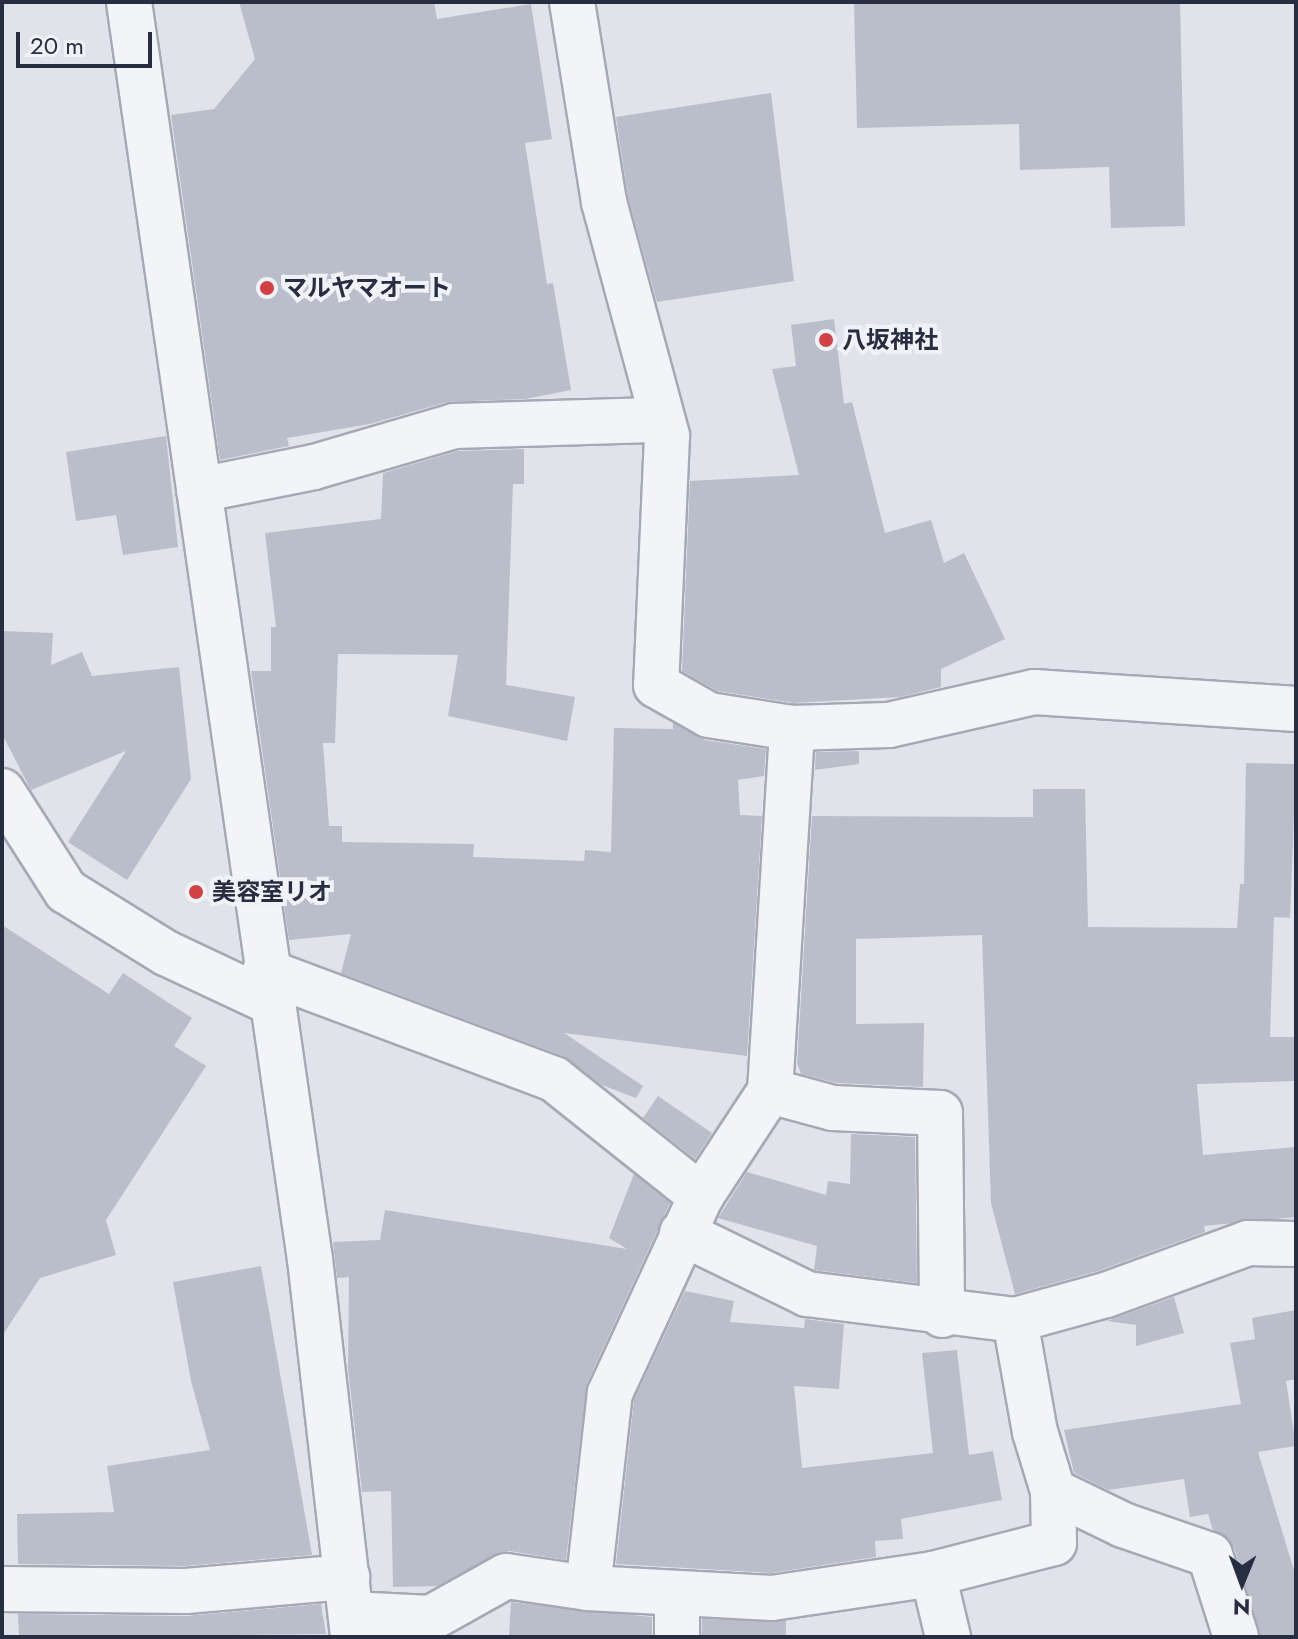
<!DOCTYPE html>
<meta charset="utf-8">
<style>
body{margin:0}
#map{position:relative;width:1298px;height:1639px;overflow:hidden;background:#e0e3ea;font-family:Jost,"Noto Sans JP",sans-serif}
div>[style]{position:absolute}
[style*='--x']{left:calc(var(--x)*1px);top:calc(var(--y)*1px);width:calc(var(--w)*1px);rotate:calc(var(--a)*1deg)}
.building>*{inset:0;background:#babeca;transform-origin:0 0}
.roads{filter:drop-shadow(2px 0 #a5a9b4) drop-shadow(-2px 0 #a5a9b4) drop-shadow(0 2px #a5a9b4) drop-shadow(0 -2px #a5a9b4)}
.minor>*{height:44px;margin:-22px;padding:0 22px;transform-origin:22px;border-radius:22px;background:#f3f4f8}
.dots>*{width:22px;height:22px;translate:-50% -50%;box-sizing:border-box;border:4px solid #f0f2f7;border-radius:50%}
span{translate:-50% -50%;white-space:nowrap;text-align:center;line-height:1.15;-webkit-text-stroke:8px #f0f2f7;paint-order:stroke}
.poi-label{font-size:24px;color:#282e42;font-weight:700}
.left{translate:0 -50%;text-align:left}
.frame{position:absolute;inset:0;border:4px solid #282e42;pointer-events:none}
.north{position:absolute;left:1202px;top:1543px;width:80px;height:80px;-webkit-text-stroke:6px #f0f2f7;paint-order:stroke;rotate:181deg;font-size:22px;font-weight:700;line-height:32px;text-align:center;color:#282e42}
.north::after{content:'';display:block;margin:auto;width:28px;height:36px;background:#282e42;clip-path:polygon(50% 0,100% 100%,50% 72%,0 100%)}
.scale{position:absolute;left:16px;top:32px;width:136px;height:36px;box-sizing:border-box;border:4px solid #282e42;border-top:0;padding-left:10px;font-size:24px;line-height:28px;white-space:nowrap;color:#282e42;-webkit-text-stroke:6px #f0f2f7;paint-order:stroke}
</style>
<div id="map">
<div class="building">
<i style="clip-path:polygon(239px 2px,434px 2px,437px 19px,531px 4px,552px 139px,525px 143px,547px 284px,553px 283px,571px 390px,525px 399px,447px 402px,370px 424px,287px 438px,289px 446px,220px 460px,171px 115px,214px 109px,255px 59px)"></i>
<i style="clip-path:polygon(854px 2px,1180px 2px,1185px 226px,1111px 228px,1109px 167px,1020px 170px,1019px 124px,857px 128px)"></i>
<i style="clip-path:polygon(771px 93px,794px 281px,657px 302px,628px 197px,616px 117px)"></i>
<i style="clip-path:polygon(834px 319px,844px 404px,852px 402px,885px 533px,931px 520px,944px 563px,964px 553px,1005px 639px,941px 669px,941px 687px,900px 697px,794px 703px,717px 691px,682px 671px,690px 481px,799px 475px,772px 369px,796px 366px,791px 325px)"></i>
<i style="clip-path:polygon(166px 436px,178px 547px,123px 555px,116px 515px,76px 521px,66px 452px)"></i>
<i style="clip-path:polygon(524px 449px,524px 484px,513px 484px,506px 685px,575px 697px,567px 741px,448px 716px,458px 655px,338px 654px,335px 743px,323px 743px,329px 826px,342px 826px,342px 842px,474px 844px,473px 857px,584px 861px,585px 850px,611px 852px,614px 728px,673px 729px,673px 723px,705px 740px,766px 749px,764px 776px,738px 780px,740px 815px,762px 816px,747px 1056px,564px 1033px,643px 1086px,636px 1098px,602px 1085px,563px 1056px,341px 973px,351px 934px,289px 940px,251px 671px,271px 671px,271px 627px,276px 627px,265px 533px,381px 519px,383px 473px,458px 451px)"></i>
<i style="clip-path:polygon(2px 631px,53px 633px,51px 665px,82px 652px,92px 676px,179px 667px,191px 779px,127px 880px,68px 842px,126px 751px,31px 790px,2px 734px)"></i>
<i style="clip-path:polygon(859px 751px,859px 764px,815px 770px,816px 752px)"></i>
<i style="clip-path:polygon(1246px 763px,1296px 764px,1290px 918px,1274px 917px,1270px 1037px,1296px 1037px,1296px 1081px,1197px 1084px,1203px 1155px,1296px 1147px,1296px 1217px,1204px 1226px,1205px 1232px,1098px 1271px,1015px 1294px,991px 1203px,982px 935px,856px 939px,856px 1024px,924px 1023px,923px 1087px,837px 1083px,801px 1074px,797px 1063px,812px 816px,1033px 817px,1033px 789px,1085px 789px,1088px 927px,1237px 928px,1240px 884px,1244px 884px)"></i>
<i style="clip-path:polygon(2px 925px,109px 994px,123px 973px,192px 1018px,174px 1046px,206px 1066px,106px 1220px,116px 1255px,40px 1278px,2px 1336px)"></i>
<i style="clip-path:polygon(658px 1096px,712px 1133px,695px 1159px,643px 1118px)"></i>
<i style="clip-path:polygon(851px 1134px,915px 1137px,917px 1283px,814px 1270px,817px 1246px,718px 1218px,747px 1172px,826px 1195px,828px 1181px,850px 1184px)"></i>
<i style="clip-path:polygon(634px 1174px,670px 1203px,587px 1383px,566px 1560px,509px 1551px,438px 1586px,393px 1587px,391px 1491px,362px 1492px,348px 1369px,349px 1277px,337px 1278px,333px 1242px,380px 1240px,385px 1210px,627px 1249px,609px 1238px)"></i>
<i style="clip-path:polygon(261px 1266px,312px 1555px,185px 1566px,18px 1564px,17px 1514px,114px 1512px,107px 1466px,210px 1450px,191px 1381px,173px 1282px)"></i>
<i style="clip-path:polygon(685px 1291px,734px 1301px,730px 1322px,804px 1328px,805px 1319px,844px 1324px,839px 1389px,794px 1386px,802px 1468px,933px 1453px,922px 1353px,957px 1350px,969px 1455px,993px 1451px,1002px 1500px,901px 1519px,903px 1539px,875px 1541px,876px 1557px,771px 1573px,616px 1564px,634px 1400px)"></i>
<i style="clip-path:polygon(1174px 1297px,1184px 1333px,1136px 1346px,1136px 1325px,1107px 1321px)"></i>
<i style="clip-path:polygon(1296px 1310px,1296px 1379px,1286px 1381px,1296px 1446px,1258px 1452px,1296px 1577px,1296px 1637px,1260px 1637px,1234px 1547px,1213px 1530px,1208px 1514px,1190px 1517px,1184px 1479px,1108px 1490px,1074px 1473px,1064px 1430px,1241px 1404px,1230px 1343px,1255px 1339px,1252px 1318px)"></i>
<i style="clip-path:polygon(511px 1602px,652px 1617px,652px 1637px,509px 1637px)"></i>
<i style="clip-path:polygon(321px 1604px,326px 1634px,19px 1637px,18px 1614px,186px 1616px)"></i>
<i style="left:702px;top:1619px;width:84px;height:18px;rotate:1deg"></i>
</div>
<div class="roads">
<div class="minor">
<i style="--x:129;--y:2;--w:1270;--a:81.81"></i>
<i style="--x:310;--y:1259;--w:380;--a:83.5"></i>
<i style="--x:572;--y:2;--w:203;--a:80.9"></i>
<i style="--x:604;--y:202;--w:242;--a:74.9"></i>
<i style="--x:667;--y:436;--w:249;--a:92.5"></i>
<i style="--x:656;--y:685;--w:61;--a:29.5"></i>
<i style="--x:709;--y:715;--w:84;--a:8.9"></i>
<i style="--x:792;--y:728;--w:97;--a:-1.8"></i>
<i style="--x:889;--y:725;--w:149;--a:-12.8"></i>
<i style="--x:1034;--y:692;--w:263;--a:3.7"></i>
<i style="--x:199;--y:490;--w:117;--a:-11.3"></i>
<i style="--x:314;--y:467;--w:146;--a:-16.3"></i>
<i style="--x:454;--y:426;--w:208;--a:-1.7"></i>
<i style="--x:2;--y:791;--w:119;--a:57.4"></i>
<i style="--x:66;--y:891;--w:118;--a:31.8"></i>
<i style="--x:166;--y:953;--w:115;--a:25.2"></i>
<i style="--x:265;--y:971;--w:309;--a:20.5"></i>
<i style="--x:554;--y:1079;--w:188;--a:38.5"></i>
<i style="--x:770;--y:1091;--w:65;--a:15.1"></i>
<i style="--x:833;--y:1108;--w:107;--a:2.7"></i>
<i style="--x:940;--y:1113;--w:202;--a:89.4"></i>
<i style="--x:682;--y:1233;--w:139;--a:26"></i>
<i style="--x:807;--y:1294;--w:210;--a:7.1"></i>
<i style="--x:1015;--y:1320;--w:94;--a:-15.4"></i>
<i style="--x:1106;--y:1295;--w:151;--a:-20.1"></i>
<i style="--x:1248;--y:1243;--w:48;--a:1.2"></i>
<i style="--x:1015;--y:1320;--w:114;--a:79.9"></i>
<i style="--x:1035;--y:1432;--w:62;--a:73"></i>
<i style="--x:1053;--y:1491;--w:78;--a:25.9"></i>
<i style="--x:1123;--y:1525;--w:92;--a:19"></i>
<i style="--x:1210;--y:1555;--w:86;--a:72.4"></i>
<i style="--x:933;--y:1574;--w:65;--a:76.6"></i>
<i style="--x:588;--y:1588;--w:196;--a:-83.6"></i>
<i style="--x:610;--y:1393;--w:217;--a:-65.2"></i>
<i style="--x:701;--y:1196;--w:126;--a:-56.7"></i>
<i style="--x:770;--y:1091;--w:364;--a:-86.5"></i>
<i style="--x:2;--y:1589;--w:184;--a:0.6"></i>
<i style="--x:186;--y:1591;--w:162;--a:-5"></i>
<i style="--x:351;--y:1614;--w:80;--a:2.9"></i>
<i style="--x:431;--y:1618;--w:86;--a:-29.2"></i>
<i style="--x:506;--y:1576;--w:83;--a:8.3"></i>
<i style="--x:588;--y:1588;--w:184;--a:3.1"></i>
<i style="--x:772;--y:1598;--w:163;--a:-8.5"></i>
<i style="--x:933;--y:1574;--w:125;--a:-14.4"></i>
<i style="--x:1054;--y:1543;--w:52;--a:-91.1"></i>
<i style="--x:677;--y:1637;--w:44;--a:-90"></i>
</div>
</div>
<div class="dots">
<i style="left:267px;top:288px;background:#d24245"></i>
<i style="left:826px;top:340px;background:#d24245"></i>
<i style="left:196px;top:892px;background:#d24245"></i>
</div>
<div class="poi-label">
<span class="left" style="left:283px;top:288px">マルヤマオート</span>
<span class="left" style="left:842px;top:340px">八坂神社</span>
<span class="left" style="left:212px;top:892px">美容室リオ</span>
</div>
<div class="frame"></div>
<div class="north">N</div>
<div class="scale">20 m</div>
</div>
